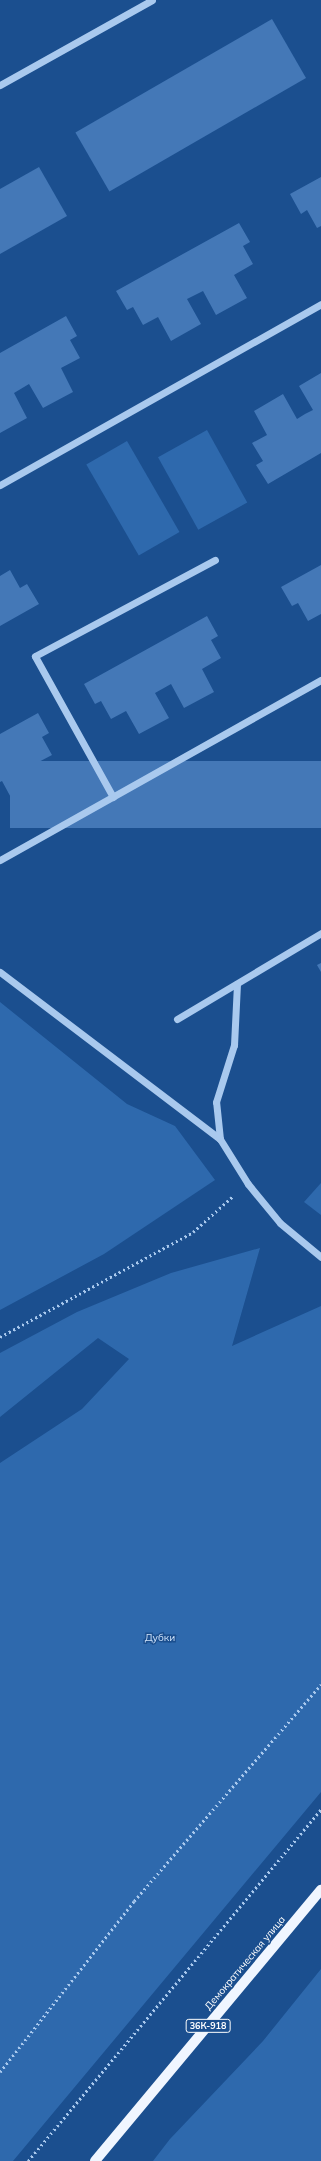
<!DOCTYPE html>
<meta charset="utf-8">
<style>
body{margin:0}
#map{position:relative;width:321px;height:2161px;overflow:hidden;background:#1b4f8f;font-family:Mulish,sans-serif}
div>[style]{position:absolute}
[style*='--x']{left:calc(var(--x)*1px);top:calc(var(--y)*1px);width:calc(var(--w)*1px);rotate:calc(var(--a)*1deg)}
.green>*{inset:0;background:#2e69ad;transform-origin:0 0}
.building>*{inset:0;background:#4478b7;transform-origin:0 0}
.path>*{height:2.5px;margin-top:-1.25px;transform-origin:0;background:repeating-linear-gradient(90deg,#a9c9ee 0 2px,transparent 0 5px)}
.minor>*{height:7px;margin:-3.5px;padding:0 3.5px;transform-origin:3.5px;border-radius:3.5px;background:#a9c9ee}
.major>*{height:10px;margin:-5px;padding:0 5px;transform-origin:5px;border-radius:5px;background:#f0f6ff}
span{translate:-50% -50%;white-space:nowrap;text-align:center;line-height:1.15;-webkit-text-stroke:3px #1b4f8f;paint-order:stroke}
.shield-label span{padding:1px 3px;background:#1b4f8f;border:1px solid;border-radius:3px;-webkit-text-stroke-width:0}
.shield-label{font-size:9px;color:#fff;font-weight:700}
.park-label{font-size:10px;color:#cfe3fa}
.street-label{font-size:10px;color:#fff}
</style>
<div id="map">
<div class="green">
<i style="left:207px;top:430px;width:83px;height:56px;rotate:61deg"></i>
<i style="left:127px;top:441px;width:105px;height:47px;rotate:60deg"></i>
<i style="clip-path:polygon(0 1002px,127px 1104px,175px 1126px,215px 1180px,104px 1254px,0 1310px)"></i>
<i style="clip-path:polygon(321px 1183px,321px 1215px,304px 1202px)"></i>
<i style="clip-path:polygon(260px 1248px,232px 1346px,321px 1306px,321px 1792px,13px 2161px,0 2161px,0 1463px,82px 1409px,129px 1359px,98px 1338px,0 1417px,0 1353px,77px 1312px,171px 1273px)"></i>
<i style="clip-path:polygon(321px 1969px,321px 2161px,153px 2161px,170px 2139px,263px 2041px)"></i>
</div>
<div class="building">
<i style="left:272px;top:19px;width:68px;height:227px;rotate:60deg"></i>
<i style="clip-path:polygon(39px 167px,67px 216px,0 254px,0 189px)"></i>
<i style="clip-path:polygon(321px 177px,321px 226px,317px 228px,307px 210px,301px 214px,290px 194px)"></i>
<i style="clip-path:polygon(239px 223px,250px 242px,243px 246px,253px 264px,234px 275px,247px 298px,216px 315px,203px 291px,187px 299px,201px 324px,171px 341px,158px 317px,143px 325px,133px 307px,127px 310px,116px 291px)"></i>
<i style="clip-path:polygon(66px 316px,77px 336px,70px 340px,80px 358px,61px 368px,73px 392px,43px 408px,29px 384px,14px 393px,27px 418px,0 433px,0 353px)"></i>
<i style="clip-path:polygon(321px 373px,321px 453px,268px 484px,256px 465px,263px 461px,252px 443px,267px 435px,254px 411px,283px 394px,297px 419px,305px 414px,313px 410px,299px 386px)"></i>
<i style="clip-path:polygon(321px 565px,321px 614px,308px 621px,298px 603px,292px 606px,281px 587px)"></i>
<i style="clip-path:polygon(10px 570px,20px 588px,27px 584px,39px 604px,0 626px,0 576px)"></i>
<i style="clip-path:polygon(207px 616px,218px 636px,211px 640px,221px 658px,202px 669px,214px 692px,184px 708px,171px 684px,155px 693px,169px 718px,139px 734px,126px 711px,111px 719px,101px 701px,95px 704px,84px 684px)"></i>
<i style="clip-path:polygon(38px 713px,49px 733px,42px 737px,52px 755px,33px 765px,46px 789px,15px 805px,2px 781px,0 782px,0 734px)"></i>
<i style="left:321px;top:761px;width:67px;height:311px;rotate:90deg"></i>
<i style="clip-path:polygon(321px 963px,321px 972px,317px 965px)"></i>
</div>
<div class="path">
<i style="--x:0;--y:1337;--w:220;--a:-28.5"></i>
<i style="--x:193;--y:1232;--w:54;--a:-42"></i>
<i style="--x:0;--y:2072;--w:217;--a:-51.9"></i>
<i style="--x:134;--y:1901;--w:286;--a:-49.2"></i>
<i style="--x:28;--y:2161;--w:458;--a:-50.2"></i>
</div>
<div class="minor">
<i style="--x:0;--y:85;--w:174;--a:-29.2"></i>
<i style="--x:0;--y:485;--w:369;--a:-29.4"></i>
<i style="--x:113;--y:797;--w:161;--a:-119"></i>
<i style="--x:35;--y:656;--w:204;--a:-28.1"></i>
<i style="--x:0;--y:860;--w:368;--a:-29.3"></i>
<i style="--x:0;--y:972;--w:276;--a:37.2"></i>
<i style="--x:220;--y:1139;--w:53;--a:58.1"></i>
<i style="--x:248;--y:1184;--w:50;--a:50.6"></i>
<i style="--x:280;--y:1223;--w:53;--a:39.7"></i>
<i style="--x:177;--y:1019;--w:168;--a:-30.8"></i>
<i style="--x:220;--y:1139;--w:37;--a:-96"></i>
<i style="--x:216;--y:1102;--w:60;--a:-72.5"></i>
<i style="--x:234;--y:1045;--w:61;--a:-87.2"></i>
</div>
<div class="major">
<i style="--x:95;--y:2161;--w:353;--a:-50.2"></i>
</div>
<div class="shield-label">
<span style="left:208px;top:2026px">36К-918</span>
</div>
<div class="park-label">
<span style="left:160px;top:1638px">Дубки</span>
</div>
<div class="street-label">
<span style="left:245px;top:1963px;rotate:-50deg">Демократическая улица</span>
</div>
</div>
